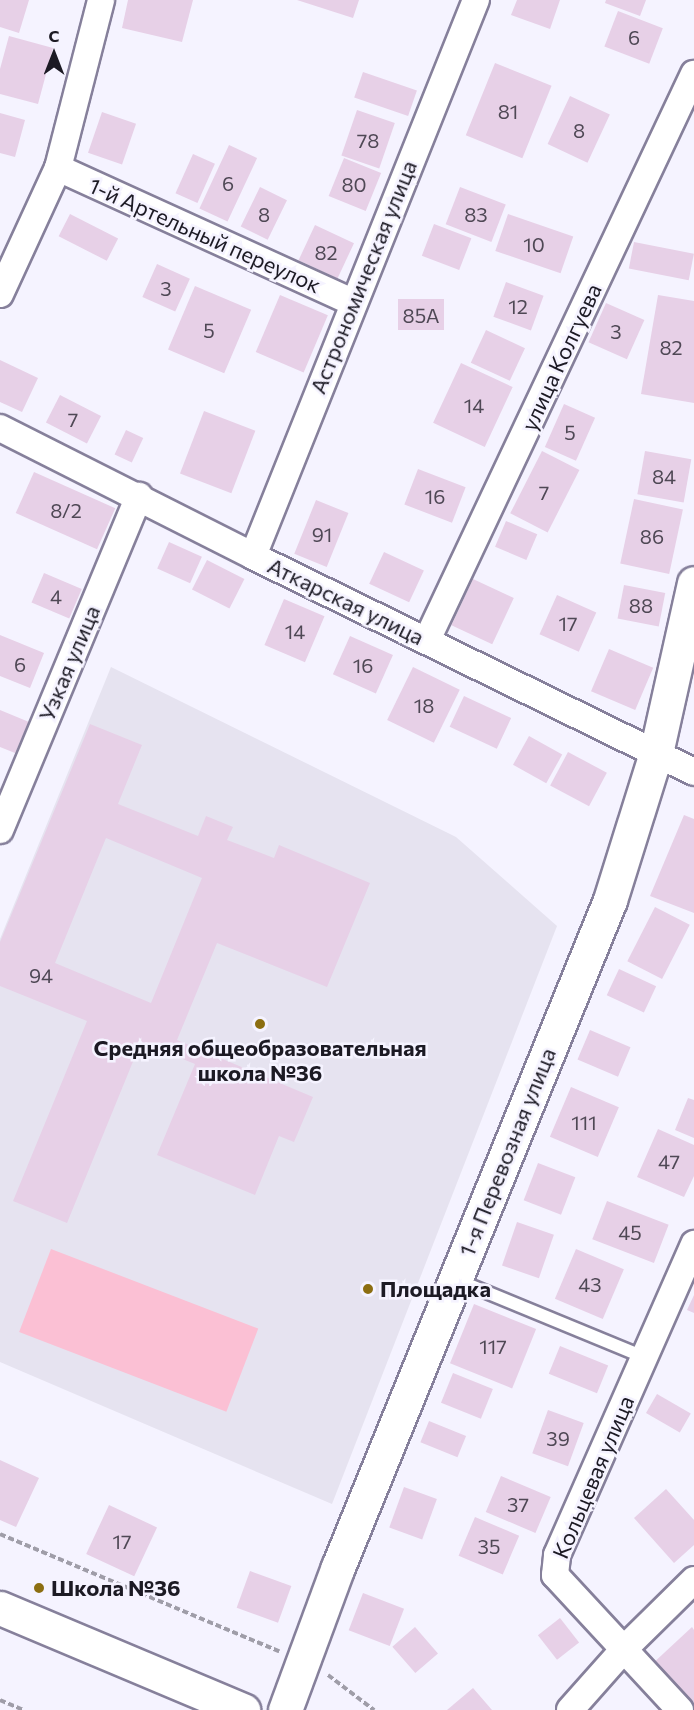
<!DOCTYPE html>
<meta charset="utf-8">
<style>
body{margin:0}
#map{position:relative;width:694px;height:1710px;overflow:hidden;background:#f5f3ff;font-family:Commissioner,sans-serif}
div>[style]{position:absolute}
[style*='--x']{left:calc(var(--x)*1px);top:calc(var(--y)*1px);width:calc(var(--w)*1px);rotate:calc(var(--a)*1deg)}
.built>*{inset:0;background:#e6e3f0}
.green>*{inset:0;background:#fbc0d4;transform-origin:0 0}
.building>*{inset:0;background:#e7d0e7;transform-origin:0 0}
.path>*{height:4px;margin-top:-2px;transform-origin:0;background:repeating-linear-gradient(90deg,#9f9da8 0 6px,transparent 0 9px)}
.roads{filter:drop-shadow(2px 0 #86809b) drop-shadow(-2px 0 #86809b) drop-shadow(0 2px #86809b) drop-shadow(0 -2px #86809b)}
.lane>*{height:12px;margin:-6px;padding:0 6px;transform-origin:6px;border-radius:6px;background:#fff}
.street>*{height:26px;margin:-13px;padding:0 13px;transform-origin:13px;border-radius:13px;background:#fff}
.secondary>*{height:33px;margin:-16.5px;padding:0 16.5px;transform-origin:16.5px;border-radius:16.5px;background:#fff}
.dots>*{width:16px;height:16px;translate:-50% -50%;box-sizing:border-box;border:3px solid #f5f3ff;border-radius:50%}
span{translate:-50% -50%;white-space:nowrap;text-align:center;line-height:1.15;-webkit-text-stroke:5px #f5f3ff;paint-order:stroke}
.number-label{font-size:20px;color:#4f4855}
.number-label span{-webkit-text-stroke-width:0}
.street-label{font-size:22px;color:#1c1a24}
.poi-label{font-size:22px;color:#1c1a24;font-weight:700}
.left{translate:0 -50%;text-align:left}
.north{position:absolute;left:24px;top:24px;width:60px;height:60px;-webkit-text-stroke:4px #f5f3ff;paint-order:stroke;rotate:0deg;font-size:16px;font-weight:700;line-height:24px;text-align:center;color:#1c1a24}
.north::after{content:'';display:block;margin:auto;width:21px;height:27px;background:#1c1a24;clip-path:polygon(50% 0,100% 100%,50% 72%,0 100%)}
</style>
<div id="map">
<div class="built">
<i style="clip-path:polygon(111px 667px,456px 837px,557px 926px,332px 1504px,0 1362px,0 939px)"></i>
</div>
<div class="green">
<i style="left:51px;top:1249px;width:222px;height:89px;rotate:21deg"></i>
</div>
<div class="building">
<i style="clip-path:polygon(0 0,29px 0,19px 33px,0 27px)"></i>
<i style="clip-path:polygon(128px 0,193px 0,182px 42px,122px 28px)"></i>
<i style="clip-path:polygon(297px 0,359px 0,353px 18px)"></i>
<i style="clip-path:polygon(517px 0,560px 0,550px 29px,511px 15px)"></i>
<i style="clip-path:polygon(606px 0,646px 0,640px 16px,605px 3px)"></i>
<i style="left:618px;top:11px;width:48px;height:38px;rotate:21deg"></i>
<i style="clip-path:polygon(9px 36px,53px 48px,38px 104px,0 94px,0 69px)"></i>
<i style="left:495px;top:63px;width:61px;height:78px;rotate:22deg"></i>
<i style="left:363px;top:72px;width:57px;height:27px;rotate:19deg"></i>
<i style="left:570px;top:96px;width:44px;height:53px;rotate:25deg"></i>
<i style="left:357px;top:110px;width:40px;height:48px;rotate:19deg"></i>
<i style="left:102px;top:112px;width:36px;height:43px;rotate:19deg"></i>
<i style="clip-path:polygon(0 113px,25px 120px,15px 157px,0 153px)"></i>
<i style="left:229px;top:145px;width:31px;height:70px;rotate:25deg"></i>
<i style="left:193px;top:154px;width:24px;height:43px;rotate:24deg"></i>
<i style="left:344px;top:158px;width:40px;height:41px;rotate:22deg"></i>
<i style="left:260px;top:187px;width:30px;height:44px;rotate:26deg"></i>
<i style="left:460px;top:187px;width:49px;height:40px;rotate:21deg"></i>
<i style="left:70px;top:214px;width:54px;height:25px;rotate:27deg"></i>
<i style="left:508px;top:214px;width:69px;height:39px;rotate:19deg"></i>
<i style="left:434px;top:224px;width:40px;height:34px;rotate:21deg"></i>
<i style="left:315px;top:225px;width:43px;height:39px;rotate:25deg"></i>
<i style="left:634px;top:242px;width:61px;height:27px;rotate:11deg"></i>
<i style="left:157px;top:264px;width:36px;height:36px;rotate:24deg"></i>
<i style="left:506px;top:282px;width:40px;height:37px;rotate:20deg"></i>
<i style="left:195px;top:286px;width:61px;height:69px;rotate:23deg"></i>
<i style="left:280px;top:295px;width:52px;height:62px;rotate:23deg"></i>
<i style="clip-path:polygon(658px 295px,694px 301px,694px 403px,641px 394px)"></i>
<i style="left:398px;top:299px;width:46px;height:31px"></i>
<i style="left:606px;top:303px;width:42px;height:43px;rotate:24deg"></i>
<i style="left:486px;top:330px;width:43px;height:36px;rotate:25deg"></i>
<i style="clip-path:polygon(0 360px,38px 378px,22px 412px,0 402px)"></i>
<i style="left:461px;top:363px;width:57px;height:66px;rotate:25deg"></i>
<i style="left:60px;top:395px;width:46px;height:31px;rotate:27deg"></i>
<i style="left:564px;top:404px;width:34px;height:47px;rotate:24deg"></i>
<i style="left:204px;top:411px;width:55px;height:67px;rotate:21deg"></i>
<i style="left:126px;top:430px;width:19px;height:27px;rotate:25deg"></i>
<i style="left:542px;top:451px;width:42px;height:70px;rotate:27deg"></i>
<i style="left:645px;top:451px;width:47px;height:44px;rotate:10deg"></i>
<i style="left:418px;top:469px;width:51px;height:38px;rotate:21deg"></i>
<i style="left:34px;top:472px;width:89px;height:45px;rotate:24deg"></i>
<i style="left:634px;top:499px;width:50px;height:66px;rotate:12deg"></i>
<i style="left:316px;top:500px;width:35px;height:58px;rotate:22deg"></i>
<i style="left:506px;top:521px;width:34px;height:28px;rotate:23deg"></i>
<i style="left:169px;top:542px;width:36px;height:29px;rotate:24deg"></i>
<i style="left:384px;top:552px;width:44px;height:35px;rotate:25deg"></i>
<i style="left:207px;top:560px;width:42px;height:33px;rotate:27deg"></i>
<i style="left:44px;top:573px;width:41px;height:32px;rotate:23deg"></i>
<i style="left:473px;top:579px;width:45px;height:51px;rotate:25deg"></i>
<i style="left:624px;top:585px;width:42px;height:34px;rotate:11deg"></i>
<i style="left:557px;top:595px;width:43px;height:43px;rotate:24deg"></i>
<i style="left:284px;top:599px;width:44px;height:50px;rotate:23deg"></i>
<i style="clip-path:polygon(0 635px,44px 653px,30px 688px,0 676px)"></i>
<i style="left:350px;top:636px;width:47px;height:42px;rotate:24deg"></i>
<i style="left:609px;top:649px;width:48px;height:46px;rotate:23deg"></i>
<i style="left:413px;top:667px;width:52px;height:59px;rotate:26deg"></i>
<i style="left:464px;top:696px;width:52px;height:34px;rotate:25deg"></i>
<i style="clip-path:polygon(0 710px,29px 722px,15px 753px,0 747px)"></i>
<i style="clip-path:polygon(evenodd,90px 724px,142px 745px,118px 804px,198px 836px,206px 816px,233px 827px,227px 840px,274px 858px,279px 845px,370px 883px,327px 987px,217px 943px,177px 1040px,313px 1097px,294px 1142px,279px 1136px,255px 1195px,157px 1155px,195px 1064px,141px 1042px,67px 1223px,13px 1201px,87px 1021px,0 986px,0 942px,90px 724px,106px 838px,202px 878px,151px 1003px,55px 963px,106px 838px)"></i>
<i style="left:529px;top:736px;width:38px;height:33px;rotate:29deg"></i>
<i style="left:568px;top:752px;width:44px;height:38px;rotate:28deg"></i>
<i style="clip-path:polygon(684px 815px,694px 819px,694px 913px,650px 896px)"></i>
<i style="left:655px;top:907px;width:39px;height:61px;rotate:27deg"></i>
<i style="left:619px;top:969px;width:41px;height:29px;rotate:25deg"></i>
<i style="left:590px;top:1030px;width:44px;height:32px;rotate:23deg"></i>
<i style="left:571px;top:1087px;width:52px;height:54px;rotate:23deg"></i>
<i style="clip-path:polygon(688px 1098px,694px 1100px,694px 1138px,675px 1130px)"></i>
<i style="clip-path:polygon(658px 1129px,694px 1145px,694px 1176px,684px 1197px,637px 1177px)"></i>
<i style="left:538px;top:1163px;width:40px;height:40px;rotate:21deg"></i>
<i style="left:607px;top:1201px;width:66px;height:41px;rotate:21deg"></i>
<i style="left:517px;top:1222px;width:39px;height:46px;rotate:19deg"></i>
<i style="left:576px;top:1249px;width:52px;height:54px;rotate:23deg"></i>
<i style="clip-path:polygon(694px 1295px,694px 1313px,687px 1310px)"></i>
<i style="left:474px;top:1304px;width:67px;height:64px;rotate:22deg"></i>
<i style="left:560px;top:1346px;width:52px;height:30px;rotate:22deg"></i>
<i style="left:453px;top:1373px;width:43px;height:32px;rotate:22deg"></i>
<i style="left:657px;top:1394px;width:39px;height:22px;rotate:30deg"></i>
<i style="left:548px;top:1410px;width:38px;height:46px;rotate:20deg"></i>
<i style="left:429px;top:1421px;width:40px;height:23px;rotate:22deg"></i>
<i style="clip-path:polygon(0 1460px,39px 1478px,16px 1527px,0 1520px)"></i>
<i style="left:501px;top:1476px;width:54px;height:39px;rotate:23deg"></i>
<i style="left:404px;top:1487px;width:35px;height:43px;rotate:20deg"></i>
<i style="clip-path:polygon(666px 1489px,694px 1520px,694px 1545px,674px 1563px,634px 1518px)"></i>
<i style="left:109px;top:1505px;width:53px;height:54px;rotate:25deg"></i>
<i style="left:475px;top:1517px;width:48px;height:42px;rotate:23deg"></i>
<i style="left:250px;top:1571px;width:44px;height:39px;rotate:20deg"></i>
<i style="left:363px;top:1593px;width:44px;height:40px;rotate:21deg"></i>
<i style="left:560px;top:1618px;width:31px;height:28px;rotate:52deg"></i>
<i style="left:415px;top:1627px;width:35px;height:30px;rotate:49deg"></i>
<i style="clip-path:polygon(692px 1627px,694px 1630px,694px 1702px,688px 1707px,650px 1666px)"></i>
<i style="clip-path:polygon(473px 1688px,492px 1710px,447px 1710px)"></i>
</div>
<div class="path">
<i style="--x:0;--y:1534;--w:303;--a:22.8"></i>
<i style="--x:328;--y:1675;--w:58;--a:37.3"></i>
<i style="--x:0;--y:1700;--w:25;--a:23"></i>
</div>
<div class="roads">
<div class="lane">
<i style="--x:457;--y:1280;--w:202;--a:22.4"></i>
</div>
<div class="street">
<i style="--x:58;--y:168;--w:323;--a:24.5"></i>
<i style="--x:0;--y:294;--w:139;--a:-65.3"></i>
<i style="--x:58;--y:168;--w:173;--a:-75.6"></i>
<i style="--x:0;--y:428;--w:284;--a:26.8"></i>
<i style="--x:253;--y:556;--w:491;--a:26.1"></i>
<i style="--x:253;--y:556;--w:599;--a:-68.15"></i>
<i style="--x:427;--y:640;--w:626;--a:-64.75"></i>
<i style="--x:0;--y:830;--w:362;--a:-67.4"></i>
<i style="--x:570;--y:1710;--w:83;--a:-48.4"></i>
<i style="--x:625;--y:1648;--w:97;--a:-44.6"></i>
<i style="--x:680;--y:1710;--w:184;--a:-132.8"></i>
<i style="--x:555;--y:1575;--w:20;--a:-84"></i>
<i style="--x:557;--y:1555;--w:340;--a:-66.2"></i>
</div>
<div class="secondary">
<i style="--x:0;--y:1608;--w:264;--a:22.8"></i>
<i style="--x:285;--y:1710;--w:153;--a:-69.7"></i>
<i style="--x:338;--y:1567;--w:720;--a:-67.81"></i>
<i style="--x:610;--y:900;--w:154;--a:-72.6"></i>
<i style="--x:656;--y:753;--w:174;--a:-77.4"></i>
</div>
</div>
<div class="dots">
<i style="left:260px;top:1024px;background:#8c6e11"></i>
<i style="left:368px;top:1289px;background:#8c6e11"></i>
<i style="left:39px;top:1588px;background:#8c6e11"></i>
</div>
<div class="number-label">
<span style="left:634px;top:37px">6</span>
<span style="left:508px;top:111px">81</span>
<span style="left:579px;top:130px">8</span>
<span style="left:368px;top:140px">78</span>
<span style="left:228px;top:183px">6</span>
<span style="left:354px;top:184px">80</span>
<span style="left:264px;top:214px">8</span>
<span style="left:476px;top:214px">83</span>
<span style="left:534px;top:244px">10</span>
<span style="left:326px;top:252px">82</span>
<span style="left:166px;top:288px">3</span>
<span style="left:518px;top:306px">12</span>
<span style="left:421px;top:315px">85А</span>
<span style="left:209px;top:330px">5</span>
<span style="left:616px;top:331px">3</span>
<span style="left:671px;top:347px">82</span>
<span style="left:474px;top:405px">14</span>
<span style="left:73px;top:419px">7</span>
<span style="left:570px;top:432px">5</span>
<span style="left:664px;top:476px">84</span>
<span style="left:544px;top:492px">7</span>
<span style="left:435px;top:496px">16</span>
<span style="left:66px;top:510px">8/2</span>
<span style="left:322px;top:534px">91</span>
<span style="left:652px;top:536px">86</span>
<span style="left:56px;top:596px">4</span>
<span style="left:641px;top:605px">88</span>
<span style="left:568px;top:623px">17</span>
<span style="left:295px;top:631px">14</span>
<span style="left:20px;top:664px">6</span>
<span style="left:363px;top:665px">16</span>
<span style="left:424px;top:705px">18</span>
<span style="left:41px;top:975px">94</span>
<span style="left:584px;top:1122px">111</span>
<span style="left:669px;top:1161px">47</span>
<span style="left:630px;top:1232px">45</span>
<span style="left:590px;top:1284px">43</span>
<span style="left:493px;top:1346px">117</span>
<span style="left:558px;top:1438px">39</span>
<span style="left:518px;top:1504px">37</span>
<span style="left:122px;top:1541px">17</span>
<span style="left:489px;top:1546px">35</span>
</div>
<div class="street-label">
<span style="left:205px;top:235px;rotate:24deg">1-й Артельный переулок</span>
<span style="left:363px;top:277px;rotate:-68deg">Астрономическая улица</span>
<span style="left:561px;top:357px;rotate:-65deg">улица Колгуева</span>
<span style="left:346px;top:601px;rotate:26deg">Аткарская улица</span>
<span style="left:69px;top:663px;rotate:-67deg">Узкая улица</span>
<span style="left:507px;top:1152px;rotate:-68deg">1-я Перевозная улица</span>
<span style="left:593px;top:1477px;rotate:-67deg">Кольцевая улица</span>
</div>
<div class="poi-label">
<span style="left:260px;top:1060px">Средняя общеобразовательная<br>школа №36</span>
<span class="left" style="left:380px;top:1289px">Площадка</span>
<span class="left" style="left:51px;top:1588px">Школа №36</span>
</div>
<div class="north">С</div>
</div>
